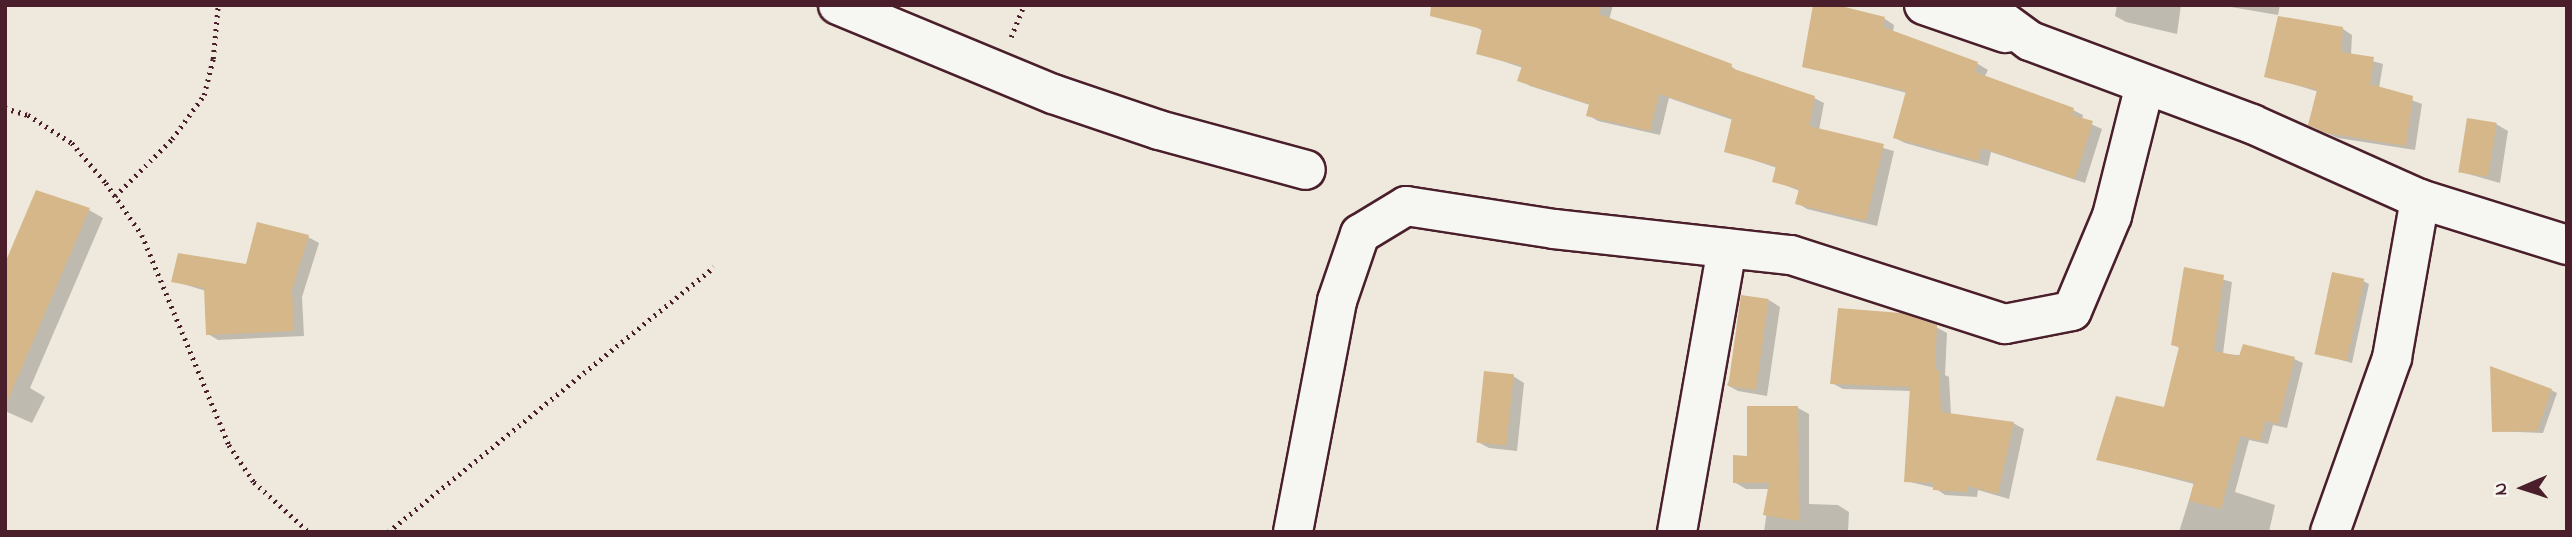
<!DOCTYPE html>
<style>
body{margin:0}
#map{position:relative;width:2572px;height:537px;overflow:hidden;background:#efe9dd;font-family:"Indie Flower",sans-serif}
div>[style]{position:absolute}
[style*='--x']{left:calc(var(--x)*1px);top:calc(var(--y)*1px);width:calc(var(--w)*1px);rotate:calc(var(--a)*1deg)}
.shadow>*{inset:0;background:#0003}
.building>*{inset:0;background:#d5b789;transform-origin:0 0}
.path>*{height:4.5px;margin-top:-2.25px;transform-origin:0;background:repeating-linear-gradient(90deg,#4a1f2b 0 2px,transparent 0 7px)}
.roads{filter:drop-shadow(2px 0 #4a1f2b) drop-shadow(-2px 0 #4a1f2b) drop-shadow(0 2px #4a1f2b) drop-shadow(0 -2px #4a1f2b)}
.street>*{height:38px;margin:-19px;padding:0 19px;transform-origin:19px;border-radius:19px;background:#f6f6f2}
span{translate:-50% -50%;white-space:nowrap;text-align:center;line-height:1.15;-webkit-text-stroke:7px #f6f6f2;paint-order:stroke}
.frame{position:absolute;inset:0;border:7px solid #4a1f2b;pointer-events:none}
.north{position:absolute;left:2488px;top:453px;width:70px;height:70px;-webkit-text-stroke:5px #f6f6f2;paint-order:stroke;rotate:267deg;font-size:19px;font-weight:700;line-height:28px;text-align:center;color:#4a1f2b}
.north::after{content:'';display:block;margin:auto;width:24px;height:32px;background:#4a1f2b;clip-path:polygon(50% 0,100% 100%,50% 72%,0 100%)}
</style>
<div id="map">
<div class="shadow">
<i style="clip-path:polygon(1475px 5px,1613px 5px,1609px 20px,1731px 66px,1741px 74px,1814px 98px,1824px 103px,1819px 130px,1894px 151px,1877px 226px,1807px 209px,1797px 203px,1800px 191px,1774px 181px,1777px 168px,1726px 151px,1733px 120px,1669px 98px,1660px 135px,1598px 121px,1588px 115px,1590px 105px,1530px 86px,1520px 80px,1523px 68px,1478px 53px,1483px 31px,1470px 24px)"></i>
<i style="clip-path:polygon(2117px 5px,2181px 5px,2177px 34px,2126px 22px,2115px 16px)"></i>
<i style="clip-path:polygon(2219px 5px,2280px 5px,2278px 15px)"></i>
<i style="clip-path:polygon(1885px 19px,1894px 25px,1893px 32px,1978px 64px,1988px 70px,1985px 76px,2073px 110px,2083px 115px,2082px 120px,2102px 129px,2085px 183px,1991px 152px,1988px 166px,1905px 143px,1895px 138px,1907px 93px,1804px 66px)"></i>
<i style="clip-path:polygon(2343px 29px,2352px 35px,2351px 55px,2383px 64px,2379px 88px,2422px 104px,2415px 150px,2338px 138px,2320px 130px,2319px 92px,2266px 76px)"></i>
<i style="clip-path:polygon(2496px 124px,2508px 131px,2500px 183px,2461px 172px)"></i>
<i style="clip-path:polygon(89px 210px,103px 218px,30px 388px,45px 397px,32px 423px,5px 411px,5px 268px)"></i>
<i style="clip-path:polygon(308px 237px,319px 243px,302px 297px,304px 336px,218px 340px,208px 334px,206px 291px,173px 281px,247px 266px)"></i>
<i style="clip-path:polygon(2185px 269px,2232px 282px,2223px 354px,2294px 359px,2303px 363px,2287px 428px,2273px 425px,2268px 444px,2249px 440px,2235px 492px,2275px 505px,2269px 532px,2179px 532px,2194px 484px,2098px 459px,2165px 409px,2181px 349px,2173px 344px)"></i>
<i style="clip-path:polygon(2363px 281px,2369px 284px,2352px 363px,2316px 353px)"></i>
<i style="clip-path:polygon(1769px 300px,1780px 307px,1767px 396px,1738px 391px,1727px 385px)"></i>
<i style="clip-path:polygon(1936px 327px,1947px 333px,1945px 375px,1949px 377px,1951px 415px,2013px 423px,2024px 429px,2009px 499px,1978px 490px,1977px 497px,1945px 495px,1935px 488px,1906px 481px,1912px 391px,1843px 389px,1832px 383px)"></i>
<i style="clip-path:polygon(1513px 376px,1524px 383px,1517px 451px,1489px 448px,1478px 442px)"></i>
<i style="clip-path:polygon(2551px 390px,2557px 393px,2543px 433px,2494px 431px)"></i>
<i style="clip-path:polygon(1798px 408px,1809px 414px,1809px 504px,1838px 505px,1849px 512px,1848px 532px,1764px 532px,1770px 489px,1746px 489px,1734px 482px)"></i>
</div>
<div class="building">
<i style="clip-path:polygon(1431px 5px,1602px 5px,1599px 14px,1732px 64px,1731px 68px,1815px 96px,1809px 126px,1884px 144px,1866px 221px,1795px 204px,1799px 189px,1772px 182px,1776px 166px,1724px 152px,1732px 118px,1659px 94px,1650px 131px,1586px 116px,1589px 104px,1517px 81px,1522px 66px,1476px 54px,1482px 29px,1430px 16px)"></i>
<i style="clip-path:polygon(1813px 5px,1837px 5px,1885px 17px,1883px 27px,1978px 62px,1975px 72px,2074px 108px,2072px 115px,2093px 121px,2075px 179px,1981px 148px,1978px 161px,1893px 138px,1906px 91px,1802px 67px)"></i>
<i style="clip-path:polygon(2278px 16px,2343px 27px,2341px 52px,2374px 57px,2370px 84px,2413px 96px,2406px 146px,2326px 133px,2308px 125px,2317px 90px,2264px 77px)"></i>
<i style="left:2467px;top:118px;width:30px;height:55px;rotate:9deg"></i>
<i style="clip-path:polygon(36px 190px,90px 208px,5px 407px,5px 263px)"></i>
<i style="clip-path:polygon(257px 222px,309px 235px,292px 290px,294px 331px,206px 335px,204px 288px,171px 282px,178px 253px,246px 264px)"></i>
<i style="clip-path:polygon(2184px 267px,2224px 275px,2214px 351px,2239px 356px,2243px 344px,2295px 357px,2278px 424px,2265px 421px,2260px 441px,2240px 436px,2221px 509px,2189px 501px,2194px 482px,2096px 460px,2116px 396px,2164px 407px,2179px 347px,2171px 345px)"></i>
<i style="left:2332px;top:272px;width:33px;height:84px;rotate:12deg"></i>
<i style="left:1741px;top:295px;width:28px;height:92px;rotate:8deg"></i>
<i style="clip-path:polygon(1838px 308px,1901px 313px,1937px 325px,1935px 370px,1939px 370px,1941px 412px,2014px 422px,1998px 494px,1967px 486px,1967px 492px,1933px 490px,1933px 483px,1904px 482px,1910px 387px,1830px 384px)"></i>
<i style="clip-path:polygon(2490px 366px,2552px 389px,2537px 431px,2492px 432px)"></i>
<i style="left:1484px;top:371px;width:30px;height:72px;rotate:6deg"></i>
<i style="clip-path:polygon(1747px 406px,1798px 406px,1799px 521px,1763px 515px,1769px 483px,1733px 483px,1733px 455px,1747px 456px)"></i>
</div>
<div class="path">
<i style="--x:1011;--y:37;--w:35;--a:-68"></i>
<i style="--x:5;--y:108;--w:24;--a:17"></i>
<i style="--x:28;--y:115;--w:52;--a:32.5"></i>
<i style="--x:72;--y:143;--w:52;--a:49.6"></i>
<i style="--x:106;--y:183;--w:63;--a:55.3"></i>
<i style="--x:142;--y:235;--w:227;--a:67.5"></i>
<i style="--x:229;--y:445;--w:45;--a:56"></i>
<i style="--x:254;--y:482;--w:74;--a:42.3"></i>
<i style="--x:115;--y:196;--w:81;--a:-45"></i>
<i style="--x:172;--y:139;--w:54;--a:-54"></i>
<i style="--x:204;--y:95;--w:37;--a:-76"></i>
<i style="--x:213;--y:59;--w:54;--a:-84.7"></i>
<i style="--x:388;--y:532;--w:420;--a:-39.1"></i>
</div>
<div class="roads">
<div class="street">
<i style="--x:838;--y:5;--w:233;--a:22.5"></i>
<i style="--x:1053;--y:94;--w:112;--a:18.8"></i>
<i style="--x:1159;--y:130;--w:152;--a:15.2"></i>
<i style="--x:1924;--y:5;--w:86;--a:19.1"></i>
<i style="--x:1981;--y:5;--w:61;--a:36.3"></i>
<i style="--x:2030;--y:41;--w:237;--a:20.5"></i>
<i style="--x:2252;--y:124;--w:184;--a:24.1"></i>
<i style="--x:2420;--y:199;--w:161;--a:100"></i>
<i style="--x:2392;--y:358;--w:185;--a:109.6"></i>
<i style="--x:2420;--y:199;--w:154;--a:17.4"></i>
<i style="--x:1293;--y:532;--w:235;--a:-79.2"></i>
<i style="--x:1337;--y:301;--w:71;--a:-71.1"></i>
<i style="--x:1360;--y:234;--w:54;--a:-31.3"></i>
<i style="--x:1406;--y:206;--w:150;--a:8.8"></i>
<i style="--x:1554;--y:229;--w:238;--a:6.3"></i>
<i style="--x:1791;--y:255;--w:225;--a:17.9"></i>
<i style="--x:2005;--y:324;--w:68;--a:-11"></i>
<i style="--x:2072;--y:311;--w:103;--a:-67.2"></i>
<i style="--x:2112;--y:216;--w:135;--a:-75.9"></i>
<i style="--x:1677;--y:532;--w:288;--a:-80"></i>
</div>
</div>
<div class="frame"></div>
<div class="north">N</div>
</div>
